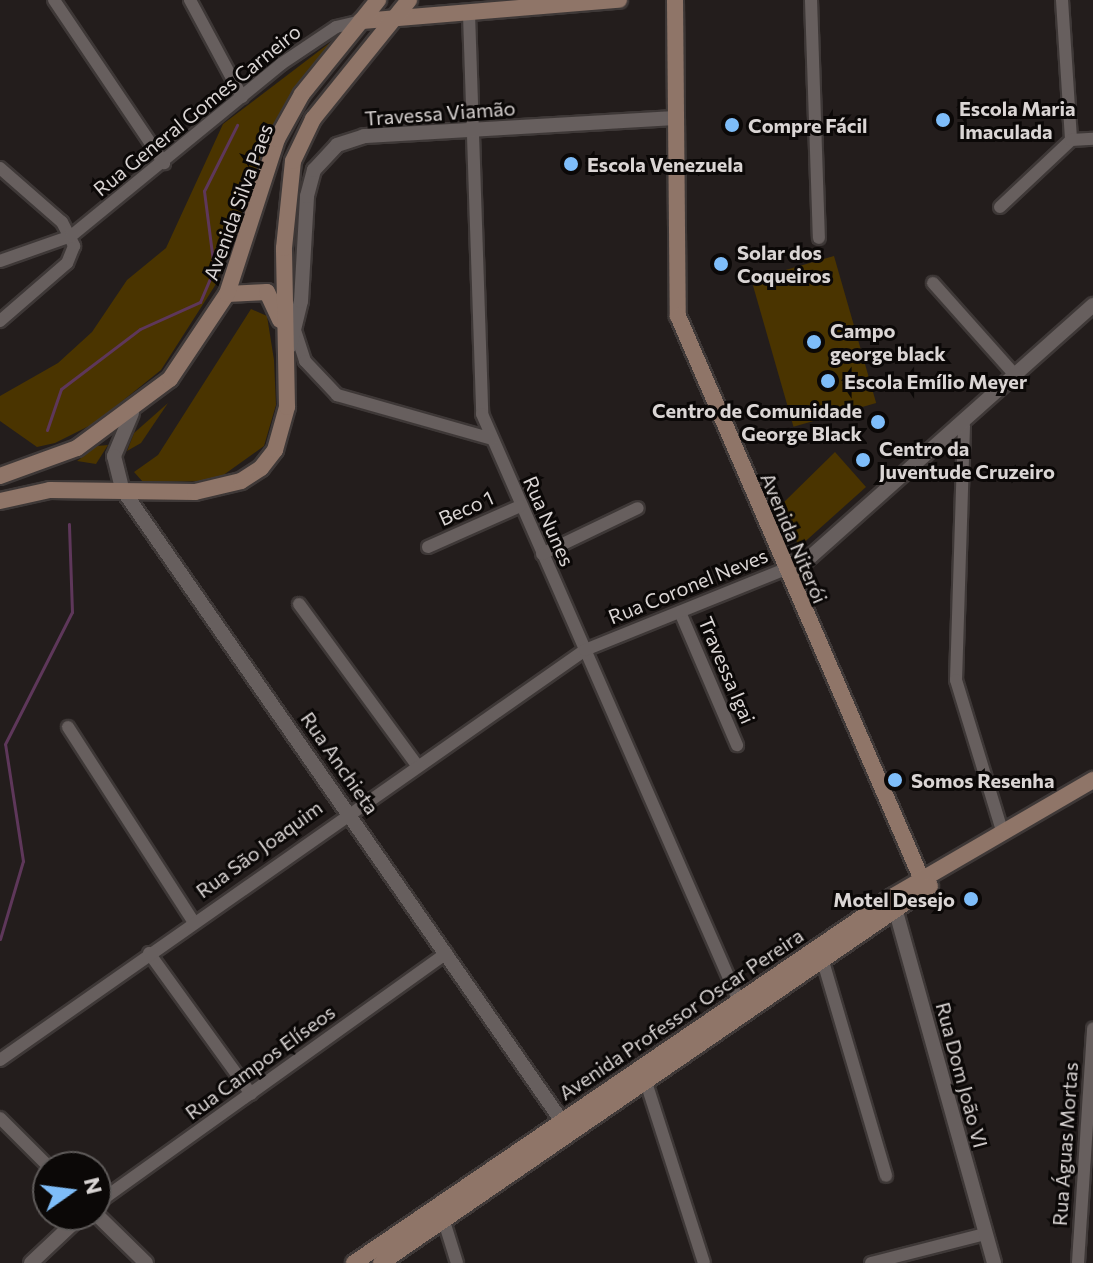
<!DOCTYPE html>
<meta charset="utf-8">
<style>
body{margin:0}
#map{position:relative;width:1093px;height:1263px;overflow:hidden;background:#231d1c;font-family:Commissioner,sans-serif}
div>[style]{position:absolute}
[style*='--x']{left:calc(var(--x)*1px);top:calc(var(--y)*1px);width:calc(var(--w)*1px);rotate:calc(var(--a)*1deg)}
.green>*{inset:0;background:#4a3400;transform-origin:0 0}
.stream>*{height:3px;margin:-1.5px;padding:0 1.5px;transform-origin:1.5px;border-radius:1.5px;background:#5e375a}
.roads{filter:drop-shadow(2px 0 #3e3837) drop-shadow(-2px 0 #3e3837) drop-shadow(0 2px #3e3837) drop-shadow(0 -2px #3e3837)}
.minor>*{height:12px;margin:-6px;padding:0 6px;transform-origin:6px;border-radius:6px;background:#675f5e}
.tertiary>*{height:14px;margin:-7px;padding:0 7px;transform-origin:7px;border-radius:7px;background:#675f5e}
.secondary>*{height:16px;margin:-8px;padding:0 8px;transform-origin:8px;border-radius:8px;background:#8f7568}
.dots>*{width:22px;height:22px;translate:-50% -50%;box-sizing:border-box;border:4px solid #0b0807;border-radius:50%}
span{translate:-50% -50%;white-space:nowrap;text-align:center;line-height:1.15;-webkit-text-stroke:6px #0b0807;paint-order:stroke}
.poi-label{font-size:20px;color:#dad5d4;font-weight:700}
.left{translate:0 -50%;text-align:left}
.right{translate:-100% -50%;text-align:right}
.street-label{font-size:20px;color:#dad5d4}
.north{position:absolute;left:32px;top:1151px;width:80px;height:80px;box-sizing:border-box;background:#0b0807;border:2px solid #5e5a59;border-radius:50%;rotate:76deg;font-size:22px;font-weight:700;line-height:32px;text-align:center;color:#dad5d4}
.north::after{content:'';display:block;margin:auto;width:28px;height:36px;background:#7ebdf9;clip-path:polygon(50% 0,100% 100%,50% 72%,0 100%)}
</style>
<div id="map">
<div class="green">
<i style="clip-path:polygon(340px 35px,273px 127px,216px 284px,161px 370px,95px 423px,55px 443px,37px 447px,0 421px,0 396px,58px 363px,92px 332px,127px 280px,166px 248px,223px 124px)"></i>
<i style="left:834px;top:256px;width:153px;height:86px;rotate:74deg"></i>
<i style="clip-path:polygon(251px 309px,267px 316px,274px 360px,276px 405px,264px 446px,215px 481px,143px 482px,134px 472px,158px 455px)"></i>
<i style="clip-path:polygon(168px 403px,141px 443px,127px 451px,134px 433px)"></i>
<i style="clip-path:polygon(108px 445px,96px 464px,77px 461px,97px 446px)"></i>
<i style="clip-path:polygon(835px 452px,866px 487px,799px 547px,780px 506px)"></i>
</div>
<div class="stream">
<i style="--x:47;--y:430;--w:43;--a:-71.1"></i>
<i style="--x:61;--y:389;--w:99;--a:-37.2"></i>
<i style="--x:140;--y:329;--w:66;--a:-24.2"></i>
<i style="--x:200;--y:302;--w:36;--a:-67"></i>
<i style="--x:214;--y:269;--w:79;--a:-97.3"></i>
<i style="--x:204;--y:191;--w:74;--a:-63.4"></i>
<i style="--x:0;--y:939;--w:81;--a:-73.6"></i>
<i style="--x:23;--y:861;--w:118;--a:-98.7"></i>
<i style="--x:5;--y:744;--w:148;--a:-63.1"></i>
<i style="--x:72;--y:612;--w:88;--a:-92"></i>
</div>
<div class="roads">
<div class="minor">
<i style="--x:54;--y:0;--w:197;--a:56"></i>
<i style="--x:190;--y:0;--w:110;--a:61.8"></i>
<i style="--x:811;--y:0;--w:238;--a:88.1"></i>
<i style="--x:1062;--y:0;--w:140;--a:86.3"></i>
<i style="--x:469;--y:14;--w:400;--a:88.1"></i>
<i style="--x:482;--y:414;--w:648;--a:66.36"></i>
<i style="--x:0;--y:168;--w:82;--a:41.1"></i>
<i style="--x:62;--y:222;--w:27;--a:63"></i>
<i style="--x:74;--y:246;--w:18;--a:112"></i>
<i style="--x:67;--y:263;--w:89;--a:139.1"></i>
<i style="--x:1000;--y:207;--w:98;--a:-43.3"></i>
<i style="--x:1071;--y:140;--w:22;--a:-3"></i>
<i style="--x:0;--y:261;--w:75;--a:-19.4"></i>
<i style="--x:71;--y:236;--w:271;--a:-39.3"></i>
<i style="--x:281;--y:64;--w:66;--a:-33.9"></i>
<i style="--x:336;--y:27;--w:26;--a:-13"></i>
<i style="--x:933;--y:283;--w:125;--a:48.3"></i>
<i style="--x:294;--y:327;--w:36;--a:72"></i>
<i style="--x:305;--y:361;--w:47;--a:46.7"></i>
<i style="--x:337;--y:395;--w:161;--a:15.8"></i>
<i style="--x:964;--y:426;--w:254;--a:91.8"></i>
<i style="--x:956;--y:680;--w:157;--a:73"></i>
<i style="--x:428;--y:547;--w:101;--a:-24"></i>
<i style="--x:542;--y:554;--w:106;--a:-25.6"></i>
<i style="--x:299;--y:604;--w:198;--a:53.8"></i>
<i style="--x:680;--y:612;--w:145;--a:66.8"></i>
<i style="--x:68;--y:727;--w:231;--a:57.2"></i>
<i style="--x:149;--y:953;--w:174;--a:54.1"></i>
<i style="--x:822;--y:958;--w:227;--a:73.6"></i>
<i style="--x:0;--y:1060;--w:714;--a:-35.02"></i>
<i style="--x:585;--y:650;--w:216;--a:-22"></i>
<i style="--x:644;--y:1076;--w:196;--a:72.2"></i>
<i style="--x:0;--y:1118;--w:69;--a:45"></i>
<i style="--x:96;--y:1204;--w:431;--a:-35.6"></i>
<i style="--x:443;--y:1218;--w:47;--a:72.7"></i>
<i style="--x:871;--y:1263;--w:118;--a:-14.3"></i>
<i style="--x:1078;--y:1263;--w:235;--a:-86.3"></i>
</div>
<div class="tertiary">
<i style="--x:290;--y:346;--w:46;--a:-76.3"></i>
<i style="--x:301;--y:301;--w:105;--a:-86.7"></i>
<i style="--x:307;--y:196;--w:27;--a:-75"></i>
<i style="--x:314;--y:170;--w:34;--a:-47"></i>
<i style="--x:337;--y:145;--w:28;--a:-18"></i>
<i style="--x:364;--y:136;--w:313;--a:-3.3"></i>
<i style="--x:132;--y:413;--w:47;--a:112.7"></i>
<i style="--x:114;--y:456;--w:34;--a:76"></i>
<i style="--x:122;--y:489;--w:781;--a:55.17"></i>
<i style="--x:785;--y:569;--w:25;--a:-23"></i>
<i style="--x:808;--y:559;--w:382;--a:-41.7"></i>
<i style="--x:893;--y:901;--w:376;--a:74.4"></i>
<i style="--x:96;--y:1214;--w:70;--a:44.4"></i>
<i style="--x:31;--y:1263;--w:70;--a:-43.3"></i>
</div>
<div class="secondary">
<i style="--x:675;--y:0;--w:316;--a:89.5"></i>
<i style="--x:678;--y:316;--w:624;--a:66.6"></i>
<i style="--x:361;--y:21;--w:259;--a:-4.7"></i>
<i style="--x:227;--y:294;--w:40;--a:-2.9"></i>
<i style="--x:267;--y:292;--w:31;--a:65"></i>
<i style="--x:0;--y:476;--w:82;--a:-20"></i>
<i style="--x:77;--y:448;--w:116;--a:-36.6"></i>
<i style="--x:170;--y:379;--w:102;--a:-56.2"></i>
<i style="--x:227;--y:294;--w:163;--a:-72.1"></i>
<i style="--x:277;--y:139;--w:51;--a:-60.9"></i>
<i style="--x:302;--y:94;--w:121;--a:-51"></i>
<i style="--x:0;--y:501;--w:51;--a:-12.4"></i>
<i style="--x:50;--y:490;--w:145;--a:0.8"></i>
<i style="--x:195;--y:492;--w:47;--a:-13.4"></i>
<i style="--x:241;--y:481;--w:24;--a:-33"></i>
<i style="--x:261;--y:468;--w:23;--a:-52"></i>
<i style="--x:275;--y:450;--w:45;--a:-74.4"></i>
<i style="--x:287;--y:407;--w:159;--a:-91.1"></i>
<i style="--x:284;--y:248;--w:87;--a:-84.1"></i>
<i style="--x:293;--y:161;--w:47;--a:-64.5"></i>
<i style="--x:313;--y:119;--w:153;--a:-51.1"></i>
<i style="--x:354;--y:1263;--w:651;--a:-34.23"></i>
<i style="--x:892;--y:897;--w:233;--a:-30.2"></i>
<i style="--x:381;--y:1263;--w:666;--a:-34.48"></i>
</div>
</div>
<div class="dots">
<i style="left:943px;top:120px;background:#7ebdf9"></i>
<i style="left:732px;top:125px;background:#7ebdf9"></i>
<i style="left:571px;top:164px;background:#7ebdf9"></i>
<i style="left:721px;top:264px;background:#7ebdf9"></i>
<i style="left:814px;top:342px;background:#7ebdf9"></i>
<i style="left:828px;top:381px;background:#7ebdf9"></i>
<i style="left:878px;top:422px;background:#7ebdf9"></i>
<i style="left:863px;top:460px;background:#7ebdf9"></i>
<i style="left:895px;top:780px;background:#7ebdf9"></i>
<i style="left:971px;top:899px;background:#7ebdf9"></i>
</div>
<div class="poi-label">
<span class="left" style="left:959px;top:120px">Escola Maria<br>Imaculada</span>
<span class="left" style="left:748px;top:125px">Compre Fácil</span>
<span class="left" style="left:587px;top:164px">Escola Venezuela</span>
<span class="left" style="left:737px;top:264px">Solar dos<br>Coqueiros</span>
<span class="left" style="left:830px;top:342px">Campo<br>george black</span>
<span class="left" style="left:844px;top:381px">Escola Emílio Meyer</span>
<span class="right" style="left:862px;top:422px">Centro de Comunidade<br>George Black</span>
<span class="left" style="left:879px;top:460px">Centro da<br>Juventude Cruzeiro</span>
<span class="left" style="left:911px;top:780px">Somos Resenha</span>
<span class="right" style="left:955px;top:899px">Motel Desejo</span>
</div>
<div class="street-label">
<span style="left:197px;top:110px;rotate:-39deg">Rua General Gomes Carneiro</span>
<span style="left:440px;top:113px;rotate:-4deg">Travessa Viamão</span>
<span style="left:238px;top:202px;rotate:-70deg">Avenida Silva Paes</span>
<span style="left:466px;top:508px;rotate:-24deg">Beco 1</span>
<span style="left:549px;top:521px;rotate:66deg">Rua Nunes</span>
<span style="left:794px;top:538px;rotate:67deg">Avenida Niterói</span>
<span style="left:688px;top:586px;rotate:-22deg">Rua Coronel Neves</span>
<span style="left:727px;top:670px;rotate:67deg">Travessa Igai</span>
<span style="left:340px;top:763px;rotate:55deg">Rua Anchieta</span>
<span style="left:259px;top:849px;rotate:-36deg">Rua São Joaquim</span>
<span style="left:681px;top:1014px;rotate:-34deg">Avenida Professor Oscar Pereira</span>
<span style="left:260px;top:1062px;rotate:-36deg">Rua Campos Elíseos</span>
<span style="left:962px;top:1075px;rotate:75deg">Rua Dom João VI</span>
<span style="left:1065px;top:1144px;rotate:-86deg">Rua Águas Mortas</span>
</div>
<div class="north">N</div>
</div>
